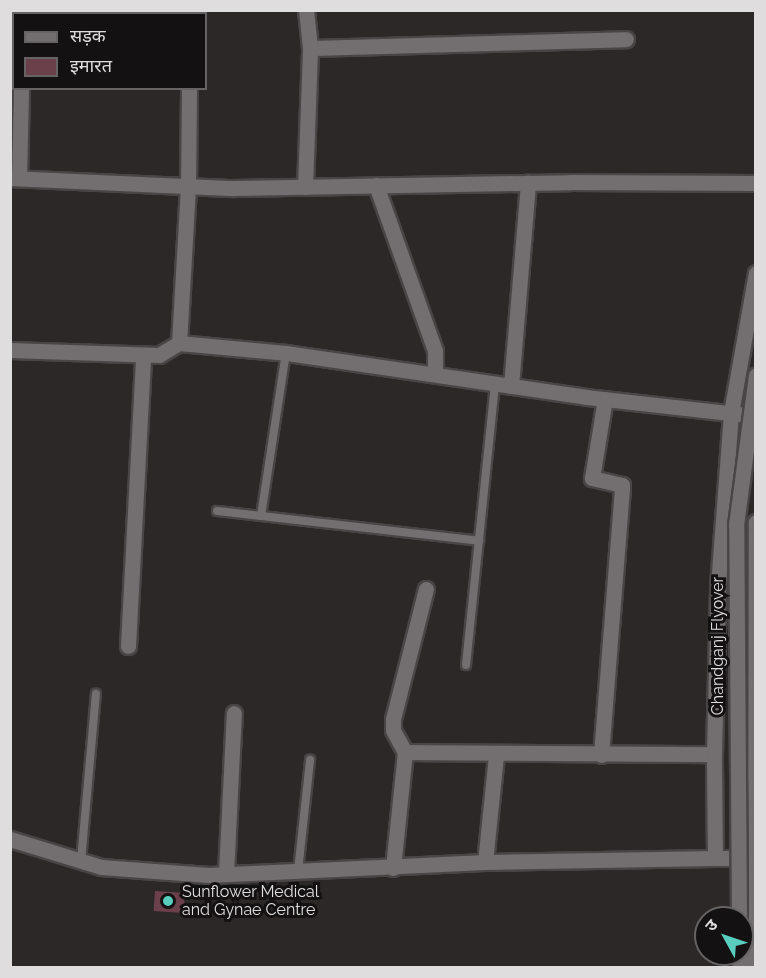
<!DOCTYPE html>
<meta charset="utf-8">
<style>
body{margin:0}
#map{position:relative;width:766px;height:978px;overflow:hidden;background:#2c2828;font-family:Raleway,"Noto Sans Devanagari",sans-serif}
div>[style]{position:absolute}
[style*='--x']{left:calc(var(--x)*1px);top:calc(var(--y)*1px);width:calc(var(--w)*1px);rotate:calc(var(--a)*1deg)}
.building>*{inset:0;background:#6b404b;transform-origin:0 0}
.roads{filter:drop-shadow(2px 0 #494546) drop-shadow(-2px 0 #494546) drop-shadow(0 2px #494546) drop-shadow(0 -2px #494546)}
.service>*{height:8px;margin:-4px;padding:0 4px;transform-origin:4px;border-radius:4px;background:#736e6f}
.minor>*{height:15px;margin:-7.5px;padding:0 7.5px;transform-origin:7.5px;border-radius:7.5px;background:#736e6f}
.tertiary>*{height:15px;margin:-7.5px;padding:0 7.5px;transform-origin:7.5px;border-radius:7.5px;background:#736e6f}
.secondary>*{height:15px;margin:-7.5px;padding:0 7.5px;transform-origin:7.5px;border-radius:7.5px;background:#736e6f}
.bridges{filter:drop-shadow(2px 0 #494546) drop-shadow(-2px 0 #494546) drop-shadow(0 2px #494546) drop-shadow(0 -2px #494546)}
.secondary-bridge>*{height:15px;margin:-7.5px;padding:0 7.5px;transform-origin:7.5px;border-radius:7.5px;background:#736e6f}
.dots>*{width:16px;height:16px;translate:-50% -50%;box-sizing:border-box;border:3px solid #131111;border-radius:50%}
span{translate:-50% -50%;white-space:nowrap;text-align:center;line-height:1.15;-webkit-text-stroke:6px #131111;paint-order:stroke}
.street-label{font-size:16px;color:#e0ddde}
.poi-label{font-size:16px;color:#e0ddde}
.left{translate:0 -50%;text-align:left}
.frame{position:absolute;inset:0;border:12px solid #e0ddde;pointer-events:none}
.legend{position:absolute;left:12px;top:12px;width:195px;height:78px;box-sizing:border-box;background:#131111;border:2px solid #656363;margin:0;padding:8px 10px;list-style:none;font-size:18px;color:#e0ddde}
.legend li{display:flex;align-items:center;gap:12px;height:30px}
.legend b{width:30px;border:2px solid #656363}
.north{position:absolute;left:694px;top:906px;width:60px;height:60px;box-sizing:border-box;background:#131111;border:2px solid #656363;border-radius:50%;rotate:310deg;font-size:16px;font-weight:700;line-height:24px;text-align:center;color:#e0ddde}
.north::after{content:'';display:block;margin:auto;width:21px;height:27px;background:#59cebf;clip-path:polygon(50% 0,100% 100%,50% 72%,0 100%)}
</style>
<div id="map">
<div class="building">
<i style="left:155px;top:891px;width:30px;height:20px;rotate:4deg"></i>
</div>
<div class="roads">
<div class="service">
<i style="--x:217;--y:511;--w:264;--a:6.5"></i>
<i style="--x:261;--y:516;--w:165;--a:-81.3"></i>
<i style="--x:466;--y:665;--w:283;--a:-84.1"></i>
<i style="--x:81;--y:861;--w:168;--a:-84.9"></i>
<i style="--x:298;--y:871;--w:112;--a:-83.8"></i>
</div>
<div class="minor">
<i style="--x:18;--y:10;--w:4;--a:90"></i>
<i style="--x:189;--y:14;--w:4;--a:-90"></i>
<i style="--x:310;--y:48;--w:316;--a:-1.6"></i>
<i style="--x:10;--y:178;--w:224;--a:2.6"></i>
<i style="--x:234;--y:188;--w:336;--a:-1"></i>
<i style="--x:570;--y:182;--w:186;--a:0.3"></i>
<i style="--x:19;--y:178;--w:90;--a:-88.7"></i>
<i style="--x:376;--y:185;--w:176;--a:70.4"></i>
<i style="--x:435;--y:351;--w:22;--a:90"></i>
<i style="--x:305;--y:187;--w:139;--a:-87.9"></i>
<i style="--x:310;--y:48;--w:38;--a:-96"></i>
<i style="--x:179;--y:343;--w:157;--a:-86.7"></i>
<i style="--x:188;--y:186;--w:98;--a:-89.4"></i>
<i style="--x:10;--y:350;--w:149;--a:1.9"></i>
<i style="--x:159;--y:355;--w:23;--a:-31"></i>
<i style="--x:179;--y:343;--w:107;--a:5.3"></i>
<i style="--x:286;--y:353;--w:303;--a:8.3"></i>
<i style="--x:586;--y:397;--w:171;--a:6.4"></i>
<i style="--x:511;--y:386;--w:204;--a:-85.2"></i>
<i style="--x:128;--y:646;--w:291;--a:-87"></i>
<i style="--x:405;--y:752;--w:309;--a:0.4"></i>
<i style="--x:601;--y:755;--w:267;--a:-85.5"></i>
<i style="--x:622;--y:489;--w:4;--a:-90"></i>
<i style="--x:622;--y:485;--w:31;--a:-167"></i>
<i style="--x:592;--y:478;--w:80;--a:-80.7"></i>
<i style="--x:10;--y:839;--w:95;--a:17.1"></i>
<i style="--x:101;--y:867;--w:108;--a:4.2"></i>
<i style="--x:209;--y:875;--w:276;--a:-2.7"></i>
<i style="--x:485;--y:862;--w:230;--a:-1"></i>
<i style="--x:485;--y:862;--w:108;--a:-84.1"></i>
<i style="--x:393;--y:868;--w:117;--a:-84.1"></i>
<i style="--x:405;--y:752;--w:25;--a:-119"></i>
<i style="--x:393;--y:730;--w:11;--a:-90"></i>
<i style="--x:393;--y:719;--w:134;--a:-75.8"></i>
<i style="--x:226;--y:874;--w:161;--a:-87.2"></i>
</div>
<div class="tertiary">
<i style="--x:754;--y:858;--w:39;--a:180"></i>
<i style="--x:715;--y:858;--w:104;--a:-90.6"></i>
<i style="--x:714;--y:754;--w:168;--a:-88.6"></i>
<i style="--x:718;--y:586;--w:173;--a:-85.7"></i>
<i style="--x:731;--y:413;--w:142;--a:-79.9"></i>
<i style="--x:755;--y:968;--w:446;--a:-89.9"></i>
</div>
<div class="secondary">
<i style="--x:740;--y:954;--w:14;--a:90"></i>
</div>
</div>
<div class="bridges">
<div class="secondary-bridge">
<i style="--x:739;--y:918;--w:393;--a:-90.4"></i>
<i style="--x:736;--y:525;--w:151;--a:-82.4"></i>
</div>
</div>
<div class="dots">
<i style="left:168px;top:901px;background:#59cebf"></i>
</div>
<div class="street-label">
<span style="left:718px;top:646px;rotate:-90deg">Chandganj Flyover</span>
</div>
<div class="poi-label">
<span class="left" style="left:182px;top:901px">Sunflower Medical<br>and Gynae Centre</span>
</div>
<div class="frame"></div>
<ul class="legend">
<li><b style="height:8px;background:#736e6f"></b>सड़क</li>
<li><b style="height:16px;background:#6b404b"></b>इमारत</li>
</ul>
<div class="north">उ</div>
</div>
